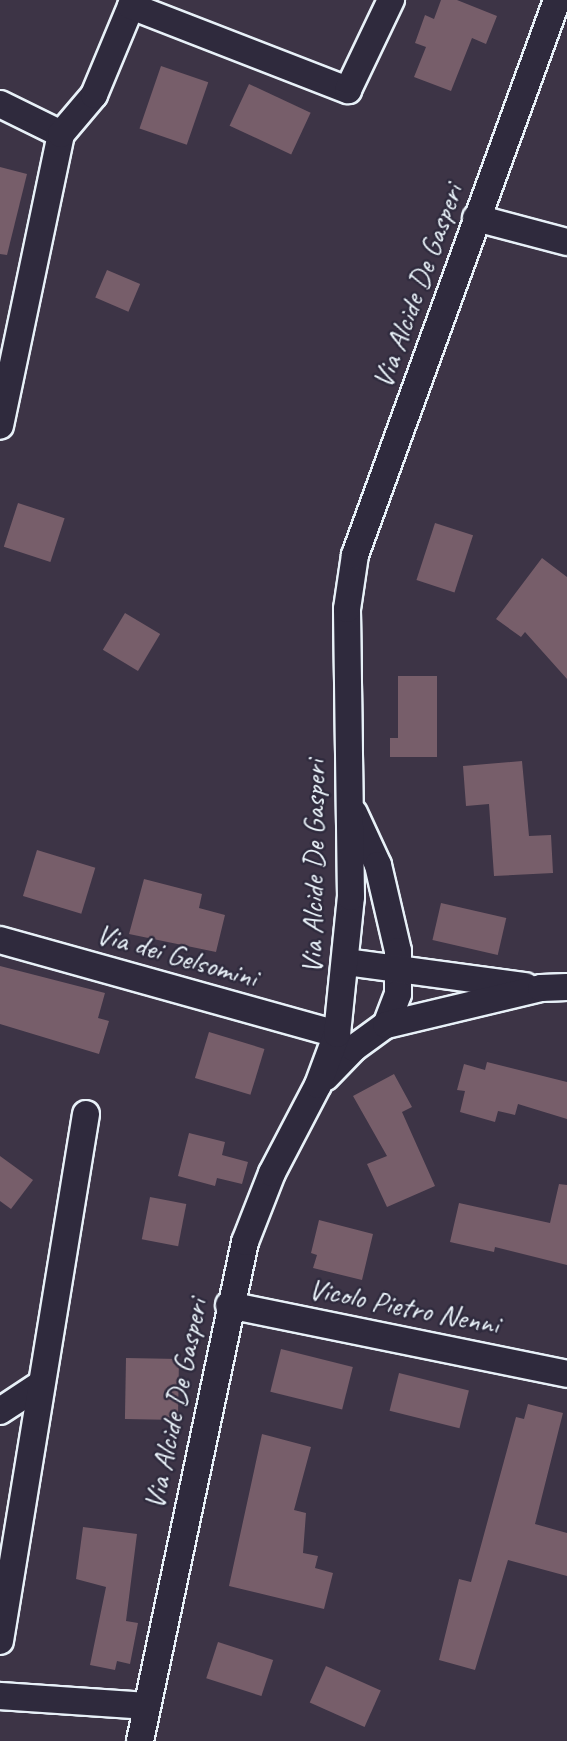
<!DOCTYPE html>
<style>
body{margin:0}
#map{position:relative;width:567px;height:1741px;overflow:hidden;background:#3d3446;font-family:Caveat,sans-serif}
div>[style]{position:absolute}
[style*='--x']{left:calc(var(--x)*1px);top:calc(var(--y)*1px);width:calc(var(--w)*1px);rotate:calc(var(--a)*1deg)}
.building>*{inset:0;background:#775e6a;transform-origin:0 0}
.roads{filter:drop-shadow(2px 0 #e8f1f8) drop-shadow(-2px 0 #e8f1f8) drop-shadow(0 2px #e8f1f8) drop-shadow(0 -2px #e8f1f8)}
.minor>*{height:26px;margin:-13px;padding:0 13px;transform-origin:13px;border-radius:13px;background:#2f2a3d}
span{translate:-50% -50%;white-space:nowrap;text-align:center;line-height:1.15;-webkit-text-stroke:5px #2f2a3d;paint-order:stroke}
.street-label{font-size:30px;color:#e8f1f8}
</style>
<div id="map">
<div class="building">
<i style="clip-path:polygon(441px 0,457px 0,497px 16px,486px 44px,472px 38px,451px 91px,414px 77px,426px 47px,415px 43px,425px 15px,434px 19px)"></i>
<i style="left:161px;top:66px;width:50px;height:66px;rotate:19deg"></i>
<i style="left:249px;top:84px;width:68px;height:46px;rotate:25deg"></i>
<i style="clip-path:polygon(0 167px,27px 174px,7px 255px,0 254px)"></i>
<i style="left:107px;top:270px;width:36px;height:30px;rotate:23deg"></i>
<i style="left:18px;top:503px;width:49px;height:46px;rotate:18deg"></i>
<i style="left:435px;top:523px;width:40px;height:60px;rotate:18deg"></i>
<i style="clip-path:polygon(542px 558px,567px 577px,567px 679px,525px 632px,521px 637px,496px 619px)"></i>
<i style="left:125px;top:613px;width:41px;height:43px;rotate:31deg"></i>
<i style="clip-path:polygon(398px 676px,437px 676px,437px 757px,390px 757px,390px 738px,398px 738px)"></i>
<i style="clip-path:polygon(522px 761px,529px 836px,551px 835px,553px 873px,494px 876px,489px 804px,466px 806px,463px 766px)"></i>
<i style="left:37px;top:850px;width:61px;height:48px;rotate:17deg"></i>
<i style="clip-path:polygon(144px 879px,202px 894px,199px 908px,225px 915px,216px 952px,129px 934px)"></i>
<i style="left:441px;top:903px;width:67px;height:38px;rotate:13deg"></i>
<i style="clip-path:polygon(0 966px,105px 993px,98px 1018px,109px 1021px,99px 1054px,0 1024px)"></i>
<i style="left:209px;top:1032px;width:58px;height:48px;rotate:17deg"></i>
<i style="clip-path:polygon(487px 1062px,567px 1082px,567px 1119px,518px 1104px,515px 1115px,498px 1111px,495px 1122px,460px 1112px,465px 1091px,457px 1090px,464px 1064px,485px 1070px)"></i>
<i style="clip-path:polygon(394px 1074px,412px 1107px,402px 1112px,435px 1186px,387px 1207px,367px 1164px,387px 1156px,353px 1096px)"></i>
<i style="clip-path:polygon(189px 1133px,225px 1142px,222px 1155px,248px 1162px,242px 1184px,217px 1178px,215px 1186px,178px 1176px)"></i>
<i style="clip-path:polygon(0 1156px,33px 1180px,11px 1209px,0 1201px)"></i>
<i style="clip-path:polygon(559px 1184px,567px 1185px,567px 1265px,495px 1247px,494px 1252px,450px 1242px,459px 1203px,550px 1223px)"></i>
<i style="left:150px;top:1197px;width:37px;height:43px;rotate:11deg"></i>
<i style="clip-path:polygon(319px 1220px,373px 1234px,362px 1280px,313px 1268px,317px 1255px,311px 1253px)"></i>
<i style="left:281px;top:1349px;width:74px;height:44px;rotate:14deg"></i>
<i style="left:126px;top:1358px;width:53px;height:61px;rotate:1deg"></i>
<i style="left:399px;top:1373px;width:72px;height:39px;rotate:14deg"></i>
<i style="clip-path:polygon(528px 1404px,563px 1413px,535px 1524px,567px 1533px,567px 1576px,508px 1560px,475px 1670px,439px 1660px,459px 1579px,471px 1582px,516px 1417px,524px 1419px)"></i>
<i style="clip-path:polygon(262px 1434px,311px 1447px,294px 1510px,306px 1513px,303px 1553px,318px 1556px,315px 1568px,333px 1573px,324px 1609px,229px 1586px)"></i>
<i style="clip-path:polygon(83px 1527px,137px 1534px,126px 1621px,138px 1623px,130px 1664px,117px 1661px,115px 1670px,90px 1665px,106px 1587px,76px 1579px)"></i>
<i style="left:218px;top:1642px;width:58px;height:38px;rotate:18deg"></i>
<i style="left:326px;top:1666px;width:60px;height:40px;rotate:24deg"></i>
</div>
<div class="roads">
<div class="minor">
<i style="--x:0;--y:104;--w:68;--a:26.2"></i>
<i style="--x:61;--y:134;--w:298;--a:101.8"></i>
<i style="--x:61;--y:134;--w:51;--a:-49.8"></i>
<i style="--x:94;--y:95;--w:96;--a:-67.4"></i>
<i style="--x:131;--y:6;--w:233;--a:21.2"></i>
<i style="--x:348;--y:90;--w:100;--a:-64.5"></i>
<i style="--x:476;--y:218;--w:94;--a:14.8"></i>
<i style="--x:354;--y:813;--w:57;--a:65.2"></i>
<i style="--x:378;--y:865;--w:88;--a:76.9"></i>
<i style="--x:398;--y:951;--w:43;--a:90"></i>
<i style="--x:398;--y:994;--w:33;--a:111"></i>
<i style="--x:0;--y:940;--w:350;--a:15.6"></i>
<i style="--x:347;--y:962;--w:180;--a:7.7"></i>
<i style="--x:326;--y:1077;--w:40;--a:-46"></i>
<i style="--x:354;--y:1048;--w:39;--a:-36"></i>
<i style="--x:386;--y:1025;--w:159;--a:-13.4"></i>
<i style="--x:541;--y:988;--w:26;--a:-2"></i>
<i style="--x:229;--y:1305;--w:345;--a:11.5"></i>
<i style="--x:0;--y:1411;--w:49;--a:-33.4"></i>
<i style="--x:0;--y:1641;--w:534;--a:-80.73"></i>
<i style="--x:0;--y:1696;--w:146;--a:3.9"></i>
<i style="--x:140;--y:1741;--w:510;--a:-78.12"></i>
<i style="--x:245;--y:1242;--w:74;--a:-68.6"></i>
<i style="--x:272;--y:1173;--w:99;--a:-62.4"></i>
<i style="--x:318;--y:1085;--w:54;--a:-69.6"></i>
<i style="--x:337;--y:1034;--w:138;--a:-84.2"></i>
<i style="--x:351;--y:897;--w:288;--a:-90.8"></i>
<i style="--x:347;--y:609;--w:55;--a:-81.6"></i>
<i style="--x:355;--y:555;--w:591;--a:-70"></i>
</div>
</div>
<div class="street-label">
<span style="left:417px;top:286px;rotate:-70deg">Via Alcide De Gasperi</span>
<span style="left:313px;top:867px;rotate:-89deg">Via Alcide De Gasperi</span>
<span style="left:177px;top:955px;rotate:16deg">Via dei Gelsomini</span>
<span style="left:404px;top:1306px;rotate:11deg">Vicolo Pietro Nenni</span>
<span style="left:175px;top:1404px;rotate:-78deg">Via Alcide De Gasperi</span>
</div>
</div>
